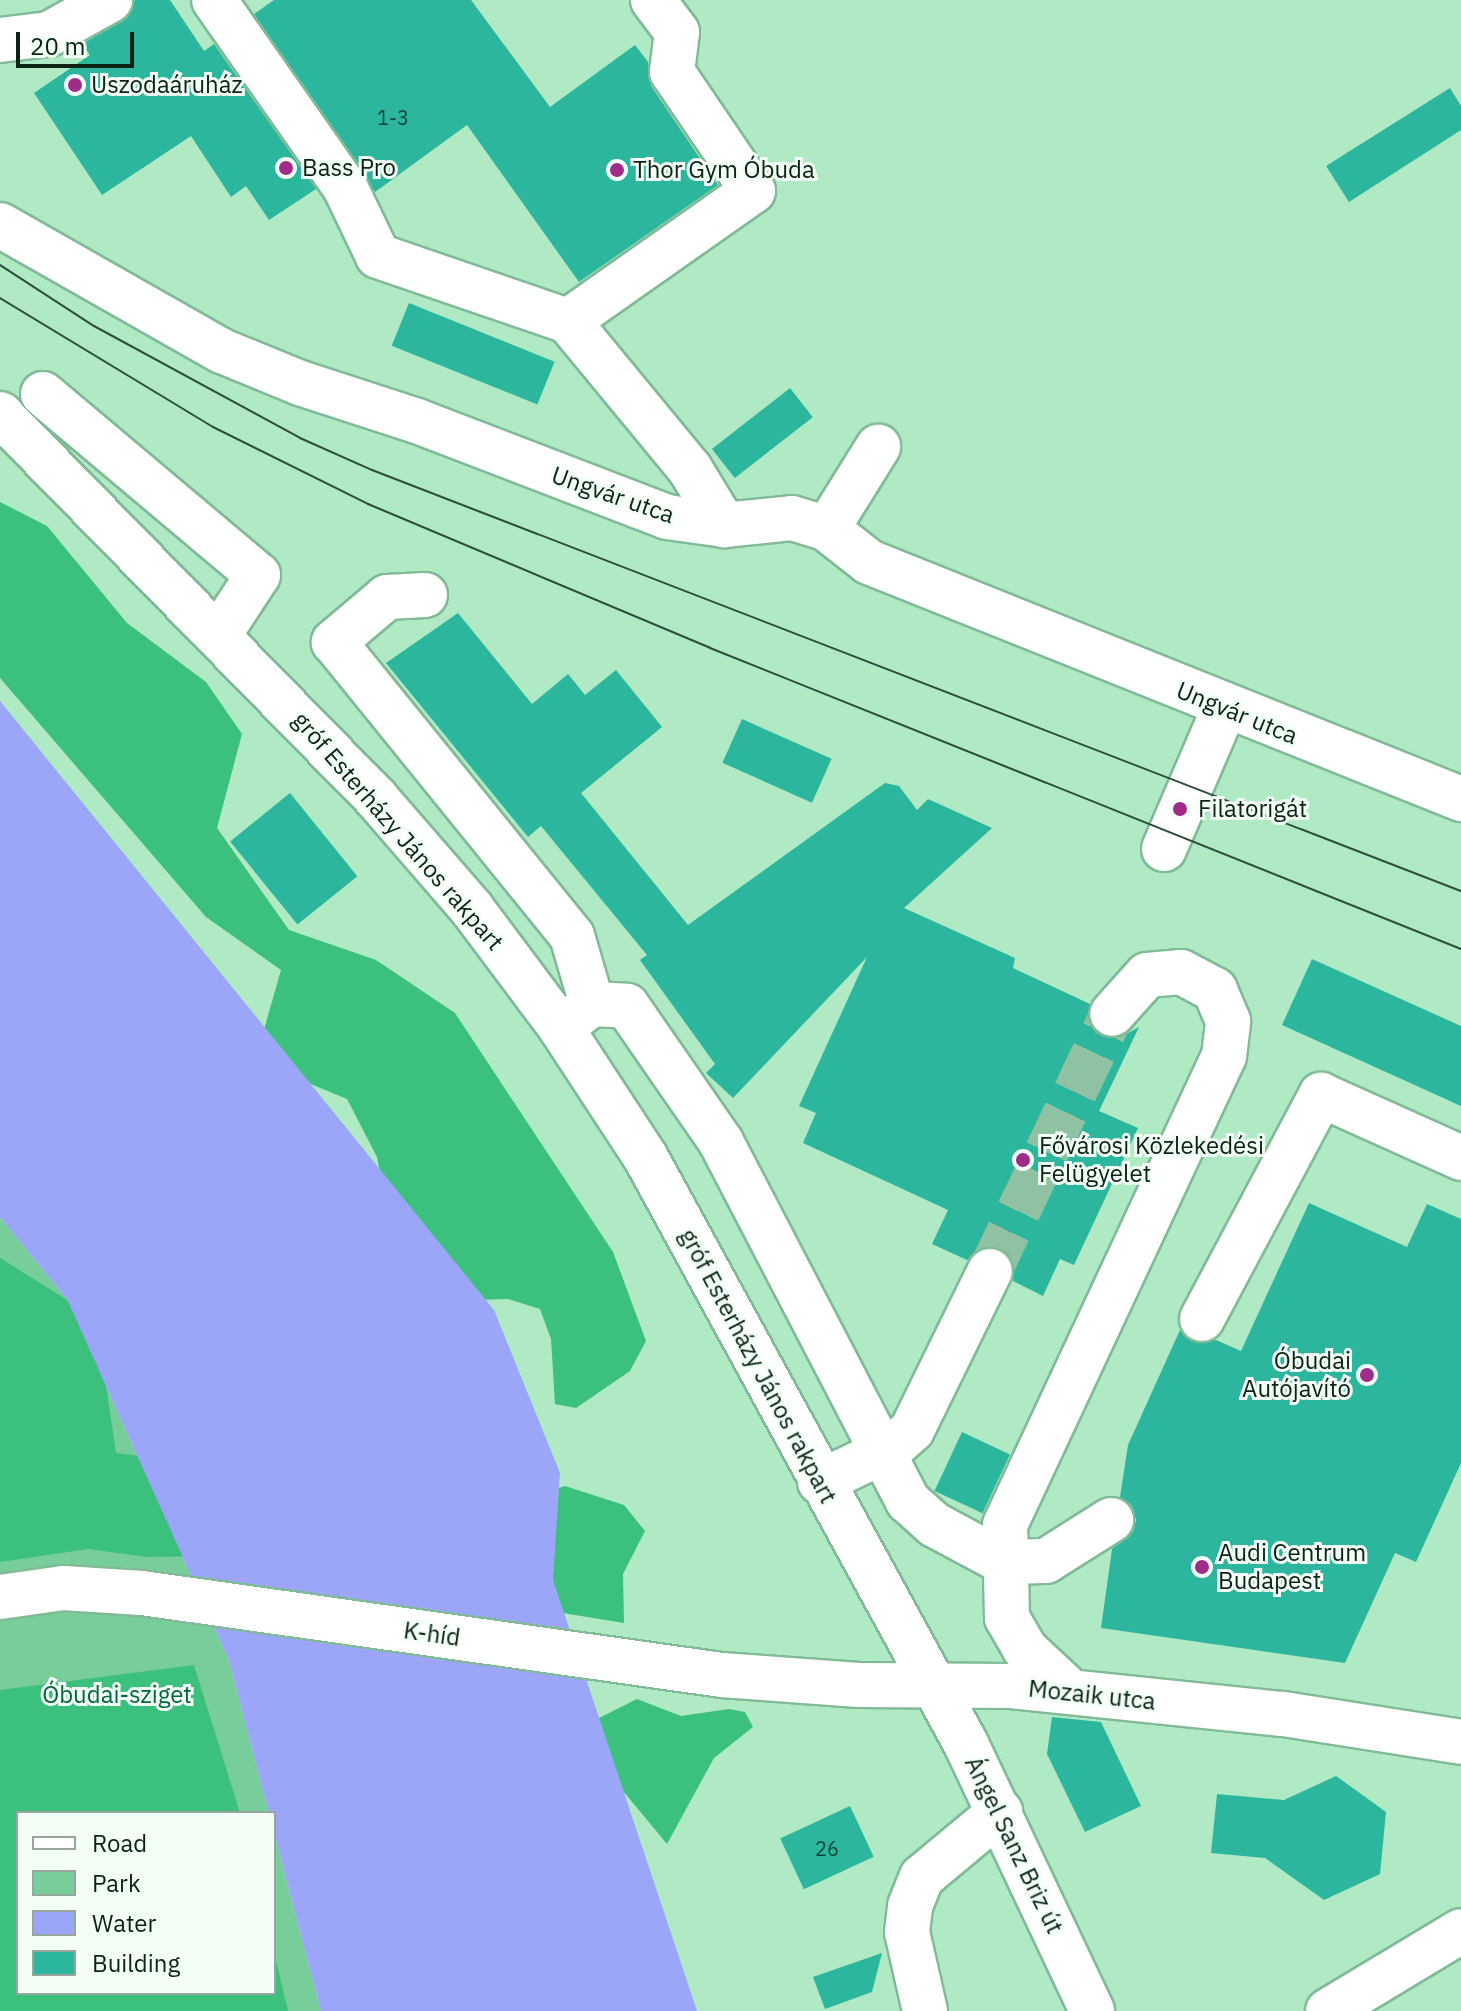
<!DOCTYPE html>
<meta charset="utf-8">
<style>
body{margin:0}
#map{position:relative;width:1461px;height:2011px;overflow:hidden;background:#afeac5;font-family:"IBM Plex Sans",sans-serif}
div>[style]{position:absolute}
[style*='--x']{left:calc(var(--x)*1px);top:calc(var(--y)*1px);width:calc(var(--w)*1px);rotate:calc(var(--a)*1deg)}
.green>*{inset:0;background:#77ce9b}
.forest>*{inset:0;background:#3bc07e}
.water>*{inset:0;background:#9ba6f9}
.building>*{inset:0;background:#2bb69d;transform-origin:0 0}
.minor-tunnel>*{height:44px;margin-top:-22px;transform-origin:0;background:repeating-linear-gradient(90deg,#8ec2a2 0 44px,transparent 0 66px)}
.roads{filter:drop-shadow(2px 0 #81ba97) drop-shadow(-2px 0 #81ba97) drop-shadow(0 2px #81ba97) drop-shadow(0 -2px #81ba97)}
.minor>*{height:44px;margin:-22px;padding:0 22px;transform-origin:22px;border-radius:22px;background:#fff}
.major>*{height:44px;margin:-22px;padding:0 22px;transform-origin:22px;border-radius:22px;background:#fff}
.tram>*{height:2px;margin:-1px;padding:0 1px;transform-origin:1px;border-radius:1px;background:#2f4d3b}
.dots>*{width:22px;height:22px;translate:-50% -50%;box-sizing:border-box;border:4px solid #f2fef6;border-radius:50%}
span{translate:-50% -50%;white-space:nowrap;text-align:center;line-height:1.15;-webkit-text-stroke:6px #f2fef6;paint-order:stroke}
.number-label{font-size:20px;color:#134737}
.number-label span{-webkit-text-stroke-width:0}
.poi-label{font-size:24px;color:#0b2215}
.left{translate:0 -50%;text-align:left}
.right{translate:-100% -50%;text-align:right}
.street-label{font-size:24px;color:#0b2215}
.park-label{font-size:24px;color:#00673c}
.legend{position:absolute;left:16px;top:1811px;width:260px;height:184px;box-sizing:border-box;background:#f2fef6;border:2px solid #96a69c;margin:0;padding:10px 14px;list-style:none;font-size:24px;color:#0b2215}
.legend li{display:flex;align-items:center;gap:16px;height:40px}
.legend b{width:40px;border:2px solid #96a69c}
.scale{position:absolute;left:16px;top:32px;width:118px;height:36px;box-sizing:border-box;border:4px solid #0b2215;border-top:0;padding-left:10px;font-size:24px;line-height:28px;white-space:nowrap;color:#0b2215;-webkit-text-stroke:6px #f2fef6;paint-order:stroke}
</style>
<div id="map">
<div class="green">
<i style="clip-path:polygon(0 1217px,67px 1299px,229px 1660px,269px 1813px,18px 1813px,18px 1993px,274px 1993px,274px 1832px,321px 2011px,0 2011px)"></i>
</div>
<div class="forest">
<i style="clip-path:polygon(0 502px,47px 526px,127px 623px,206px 682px,242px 734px,217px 828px,289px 930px,376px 960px,455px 1013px,613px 1252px,646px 1341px,630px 1371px,576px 1408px,555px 1404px,551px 1339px,540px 1309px,508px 1299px,441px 1301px,395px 1254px,377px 1157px,347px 1099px,255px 1061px,281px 970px,206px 917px,0 678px)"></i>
<i style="clip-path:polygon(0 1258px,96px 1318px,116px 1453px,155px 1458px,211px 1556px,147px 1557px,88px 1549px,0 1562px)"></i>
<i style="clip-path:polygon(565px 1486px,624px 1505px,645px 1531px,623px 1574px,624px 1623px,544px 1610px,536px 1496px)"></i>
<i style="clip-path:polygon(194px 1665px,240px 1813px,18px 1813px,18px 1993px,274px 1993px,274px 1952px,288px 2011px,0 2011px,0 1690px)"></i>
<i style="clip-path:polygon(637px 1699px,681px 1716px,729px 1709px,745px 1712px,753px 1727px,714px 1758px,667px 1844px,599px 1762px,595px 1720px)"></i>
</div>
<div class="water">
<i style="clip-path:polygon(0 701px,494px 1310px,560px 1473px,553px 1580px,697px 2011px,321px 2011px,274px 1832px,274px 1813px,269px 1813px,229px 1660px,67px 1299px,0 1217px)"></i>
</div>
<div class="building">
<i style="clip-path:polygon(135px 0,170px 0,204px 51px,214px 44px,316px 189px,269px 220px,246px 186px,231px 197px,191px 136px,102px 195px,34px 93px,90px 55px,82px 44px,123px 21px)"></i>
<i style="clip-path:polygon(274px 0,471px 0,550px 107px,635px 45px,648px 62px,651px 86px,718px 185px,579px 282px,467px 125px,375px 192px,254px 14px)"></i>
<i style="clip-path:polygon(1450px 88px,1461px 106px,1461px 130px,1349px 202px,1326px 166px)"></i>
<i style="left:409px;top:303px;width:157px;height:46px;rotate:22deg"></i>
<i style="left:790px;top:388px;width:37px;height:99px;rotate:52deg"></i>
<i style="clip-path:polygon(458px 613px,532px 704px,568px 674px,585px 695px,616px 670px,662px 727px,581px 793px,688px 925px,885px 783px,899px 786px,917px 810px,928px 799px,992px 828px,904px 908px,1015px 958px,1013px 968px,1090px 1004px,1088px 1021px,1096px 1033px,1119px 1038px,1139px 1027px,1099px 1111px,1138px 1128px,1074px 1265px,1060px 1259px,1043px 1296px,1013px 1281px,1011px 1258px,1000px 1248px,977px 1250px,967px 1260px,932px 1244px,948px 1210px,803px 1143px,816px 1113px,799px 1106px,867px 957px,733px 1098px,706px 1073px,715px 1064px,640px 960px,647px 955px,541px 826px,528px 837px,386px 663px)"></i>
<i style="left:742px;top:719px;width:98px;height:48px;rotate:24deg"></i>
<i style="left:290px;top:793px;width:107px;height:77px;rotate:51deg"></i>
<i style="clip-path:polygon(1312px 959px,1461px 1026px,1461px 1106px,1282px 1025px)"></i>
<i style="clip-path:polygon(1309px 1203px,1407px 1247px,1427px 1204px,1461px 1219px,1461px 1463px,1416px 1562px,1395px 1553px,1345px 1663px,1101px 1628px,1112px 1549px,1133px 1532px,1136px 1520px,1132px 1506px,1120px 1497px,1128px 1445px,1180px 1330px,1191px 1341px,1216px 1340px,1241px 1351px)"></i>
<i style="left:962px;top:1432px;width:53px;height:65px;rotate:25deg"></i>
<i style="clip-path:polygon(1052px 1717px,1101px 1722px,1141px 1806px,1085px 1832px,1047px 1754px)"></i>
<i style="clip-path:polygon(1336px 1776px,1386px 1812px,1380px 1874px,1324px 1900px,1265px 1858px,1211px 1853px,1217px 1794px,1284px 1800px)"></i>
<i style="left:850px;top:1806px;width:56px;height:77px;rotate:65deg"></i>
<i style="clip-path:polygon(882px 1953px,872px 1992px,825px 2009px,813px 1977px)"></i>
</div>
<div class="minor-tunnel">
<i style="--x:990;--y:1271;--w:284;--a:-64.6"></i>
</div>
<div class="roads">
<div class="minor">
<i style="--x:214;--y:0;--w:228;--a:55"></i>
<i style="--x:345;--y:187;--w:76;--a:64.4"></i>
<i style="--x:378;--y:256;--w:201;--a:18.9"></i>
<i style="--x:568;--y:321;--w:192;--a:50.5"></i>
<i style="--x:690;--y:469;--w:66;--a:58.7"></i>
<i style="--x:0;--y:40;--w:49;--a:-7"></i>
<i style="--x:49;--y:34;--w:70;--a:-29.1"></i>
<i style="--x:0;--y:225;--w:255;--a:29.6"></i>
<i style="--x:222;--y:351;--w:84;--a:22.3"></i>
<i style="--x:300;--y:383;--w:123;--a:18"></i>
<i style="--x:417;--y:421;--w:268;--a:21"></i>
<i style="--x:667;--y:517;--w:58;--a:8"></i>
<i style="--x:724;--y:525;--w:68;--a:-5.9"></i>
<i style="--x:792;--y:518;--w:37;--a:17"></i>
<i style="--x:827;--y:529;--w:53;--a:38.2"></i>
<i style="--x:869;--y:562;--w:638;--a:21.82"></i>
<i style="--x:568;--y:321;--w:226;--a:-35.1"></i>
<i style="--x:753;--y:191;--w:144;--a:-124.2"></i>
<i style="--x:672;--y:72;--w:40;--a:-82.9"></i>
<i style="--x:677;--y:32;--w:40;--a:-127"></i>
<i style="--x:43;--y:394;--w:281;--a:40.1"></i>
<i style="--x:258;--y:575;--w:69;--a:123.2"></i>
<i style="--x:827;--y:529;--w:97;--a:-58.1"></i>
<i style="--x:425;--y:595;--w:38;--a:177"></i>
<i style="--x:387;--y:597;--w:70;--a:139.7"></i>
<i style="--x:334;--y:642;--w:378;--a:51"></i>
<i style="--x:572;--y:936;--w:71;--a:73.6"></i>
<i style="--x:1164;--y:849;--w:152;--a:-66.8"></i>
<i style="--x:561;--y:1028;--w:39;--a:-38"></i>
<i style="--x:592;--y:1004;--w:35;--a:3"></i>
<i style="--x:627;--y:1006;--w:165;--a:55.3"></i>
<i style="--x:721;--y:1142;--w:405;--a:62.5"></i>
<i style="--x:908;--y:1501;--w:36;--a:42"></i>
<i style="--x:935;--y:1525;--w:78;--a:28.2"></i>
<i style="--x:1004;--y:1562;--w:42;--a:-1.4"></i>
<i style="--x:1046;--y:1561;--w:77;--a:-32.2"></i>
<i style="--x:1202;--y:1319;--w:254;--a:-62"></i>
<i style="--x:1321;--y:1095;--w:154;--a:24.2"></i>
<i style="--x:820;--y:1482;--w:81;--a:-25.6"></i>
<i style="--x:893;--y:1447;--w:25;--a:-42"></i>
<i style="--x:912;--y:1430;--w:177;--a:-63.9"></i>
<i style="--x:0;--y:1597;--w:64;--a:-8.1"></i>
<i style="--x:63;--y:1588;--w:79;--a:3.6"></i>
<i style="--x:142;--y:1593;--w:586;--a:8.05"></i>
<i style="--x:722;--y:1675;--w:137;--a:4.2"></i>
<i style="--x:859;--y:1685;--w:152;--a:0.4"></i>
<i style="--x:1011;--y:1686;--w:273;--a:5.9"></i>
<i style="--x:1283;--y:1714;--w:180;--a:8.9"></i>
<i style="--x:1070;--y:1691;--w:62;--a:-137"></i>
<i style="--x:1025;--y:1649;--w:36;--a:-120"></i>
<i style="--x:1007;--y:1618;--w:93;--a:-91.2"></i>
<i style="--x:1005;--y:1525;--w:518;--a:-64.97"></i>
<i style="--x:1224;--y:1056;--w:35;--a:-83"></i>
<i style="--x:1228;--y:1021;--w:34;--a:-113"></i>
<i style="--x:1215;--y:990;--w:38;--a:-152"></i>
<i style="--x:1181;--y:972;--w:34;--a:175"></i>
<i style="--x:1147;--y:975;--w:52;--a:131.9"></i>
<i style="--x:925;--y:2011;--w:81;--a:-102.8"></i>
<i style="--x:907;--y:1932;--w:26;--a:-83"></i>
<i style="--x:910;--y:1906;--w:31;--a:-68"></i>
<i style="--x:922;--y:1877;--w:102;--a:-39.8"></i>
<i style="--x:1328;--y:2011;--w:155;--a:-31"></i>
</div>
<div class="major">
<i style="--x:0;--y:414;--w:537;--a:45.6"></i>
<i style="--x:376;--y:798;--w:147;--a:49.1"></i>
<i style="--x:472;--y:909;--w:149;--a:53.2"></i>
<i style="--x:561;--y:1028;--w:155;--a:56.8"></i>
<i style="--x:646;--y:1158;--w:668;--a:61.36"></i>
<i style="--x:966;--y:1744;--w:295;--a:64.7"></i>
</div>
</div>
<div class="tram">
<i style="--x:0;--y:265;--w:112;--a:33"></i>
<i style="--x:94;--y:326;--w:234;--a:28.5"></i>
<i style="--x:300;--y:438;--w:79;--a:24"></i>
<i style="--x:372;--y:470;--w:1168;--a:21.14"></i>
<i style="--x:0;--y:298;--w:249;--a:31.2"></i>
<i style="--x:213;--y:427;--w:173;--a:26.4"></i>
<i style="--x:368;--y:504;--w:371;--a:22.8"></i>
<i style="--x:710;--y:648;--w:809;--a:21.84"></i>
</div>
<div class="dots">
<i style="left:75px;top:85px;background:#9f2c88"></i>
<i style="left:286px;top:168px;background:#9f2c88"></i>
<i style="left:617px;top:170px;background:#9f2c88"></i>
<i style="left:1180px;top:809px;background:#9f2c88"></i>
<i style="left:1023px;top:1160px;background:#9f2c88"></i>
<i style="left:1367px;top:1375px;background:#9f2c88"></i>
<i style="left:1202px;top:1567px;background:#9f2c88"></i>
</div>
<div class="number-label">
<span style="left:393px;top:117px">1-3</span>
<span style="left:827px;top:1848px">26</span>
</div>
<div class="poi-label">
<span class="left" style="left:91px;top:85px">Uszodaáruház</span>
<span class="left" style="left:302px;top:168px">Bass Pro</span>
<span class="left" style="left:633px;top:170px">Thor Gym Óbuda</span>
<span class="left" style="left:1198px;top:809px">Filatorigát</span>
<span class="left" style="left:1039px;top:1160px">Fővárosi Közlekedési<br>Felügyelet</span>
<span class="right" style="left:1351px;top:1375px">Óbudai<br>Autójavító</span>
<span class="left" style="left:1218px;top:1567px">Audi Centrum<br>Budapest</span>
</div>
<div class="street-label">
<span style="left:613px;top:495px;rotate:19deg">Ungvár utca</span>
<span style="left:1237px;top:713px;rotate:22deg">Ungvár utca</span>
<span style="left:398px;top:831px;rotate:49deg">gróf Esterházy János rakpart</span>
<span style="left:758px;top:1366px;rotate:62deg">gróf Esterházy János rakpart</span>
<span style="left:432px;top:1634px;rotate:8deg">K-híd</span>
<span style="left:1092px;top:1695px;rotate:6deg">Mozaik utca</span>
<span style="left:1014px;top:1845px;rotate:64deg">Ángel Sanz Briz út</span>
</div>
<div class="park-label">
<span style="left:117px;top:1695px">Óbudai-sziget</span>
</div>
<ul class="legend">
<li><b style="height:10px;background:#fff"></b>Road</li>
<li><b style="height:22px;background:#77ce9b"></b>Park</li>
<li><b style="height:22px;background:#9ba6f9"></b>Water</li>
<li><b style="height:22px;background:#2bb69d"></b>Building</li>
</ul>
<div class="scale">20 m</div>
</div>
